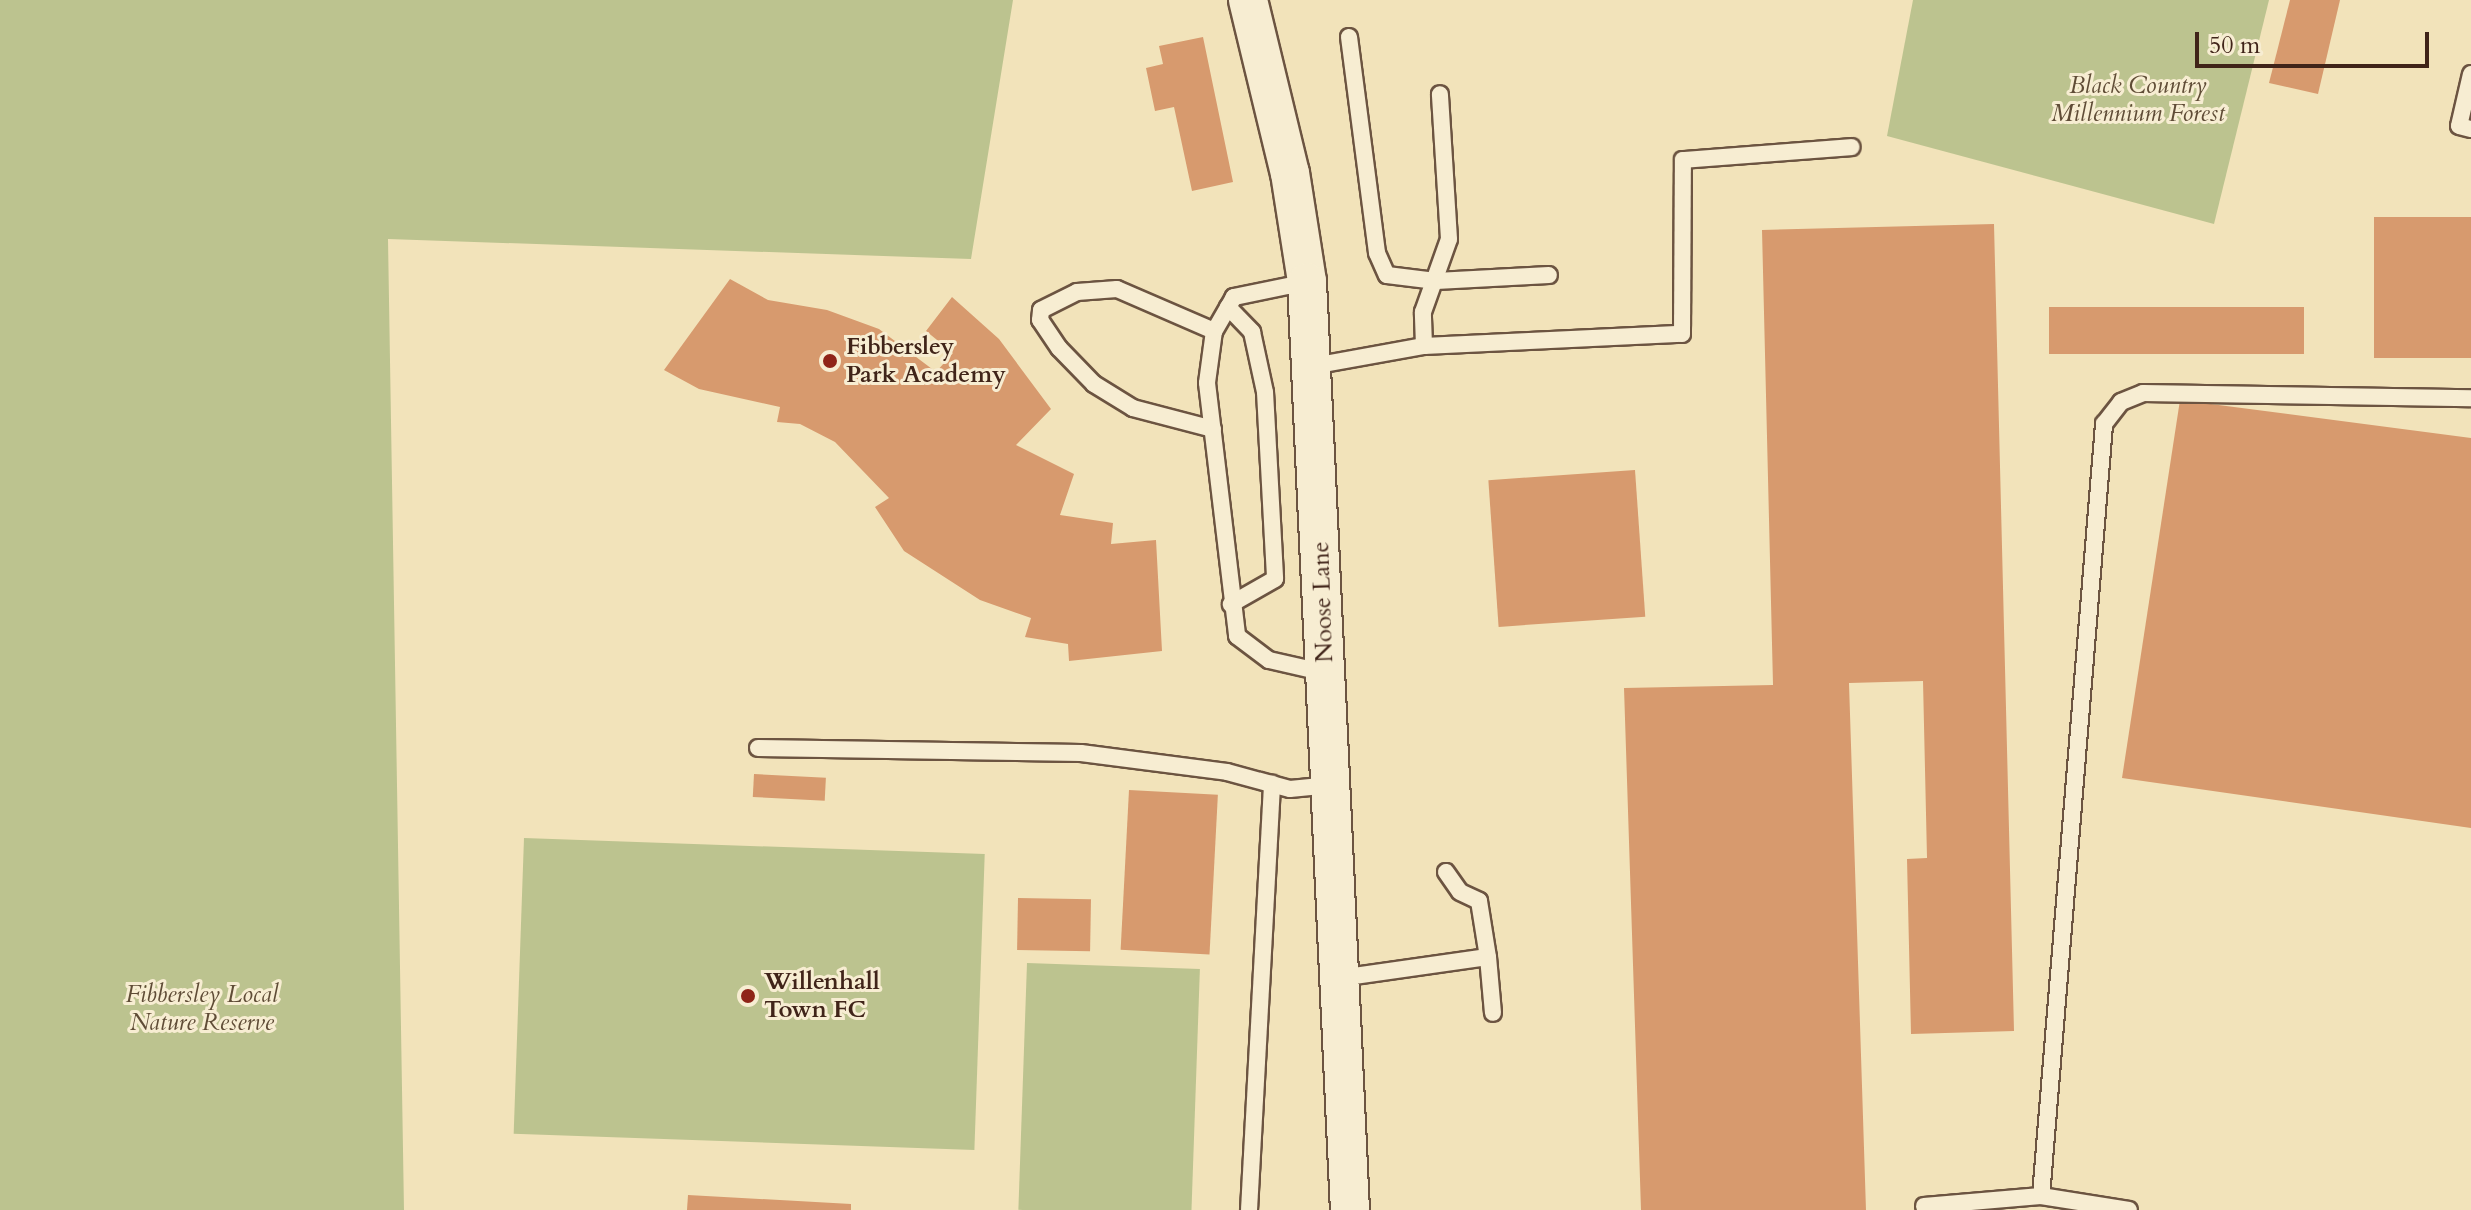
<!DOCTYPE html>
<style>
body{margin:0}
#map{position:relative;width:2471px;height:1210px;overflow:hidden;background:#f2e3ba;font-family:Cardo,serif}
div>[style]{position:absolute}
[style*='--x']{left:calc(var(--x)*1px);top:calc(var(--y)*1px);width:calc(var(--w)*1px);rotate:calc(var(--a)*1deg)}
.green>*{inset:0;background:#bcc38f;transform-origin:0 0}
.building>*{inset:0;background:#d79a6e;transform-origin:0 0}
.roads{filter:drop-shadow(2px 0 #6c5441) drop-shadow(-2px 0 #6c5441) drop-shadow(0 2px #6c5441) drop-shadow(0 -2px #6c5441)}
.service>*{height:16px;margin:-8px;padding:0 8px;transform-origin:8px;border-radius:8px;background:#f7edd2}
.tertiary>*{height:38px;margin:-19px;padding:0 19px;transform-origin:19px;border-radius:19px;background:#f7edd2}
.dots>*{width:22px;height:22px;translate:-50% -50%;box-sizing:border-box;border:4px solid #f7edd2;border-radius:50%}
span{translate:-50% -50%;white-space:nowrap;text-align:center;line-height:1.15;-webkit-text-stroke:6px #f7edd2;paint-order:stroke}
.park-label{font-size:24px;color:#5f4c36;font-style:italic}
.poi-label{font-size:24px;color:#402419;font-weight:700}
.left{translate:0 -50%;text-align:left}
.street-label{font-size:24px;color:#402419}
.scale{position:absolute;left:2195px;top:32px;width:234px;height:36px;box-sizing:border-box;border:4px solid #402419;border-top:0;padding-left:10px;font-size:24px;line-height:28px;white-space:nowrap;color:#402419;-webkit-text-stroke:6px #f7edd2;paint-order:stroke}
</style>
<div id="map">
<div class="green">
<i style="clip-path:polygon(0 0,1013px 0,971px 259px,388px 239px,404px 1210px,0 1210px)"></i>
<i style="clip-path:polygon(1913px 0,2269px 0,2214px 224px,1887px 136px)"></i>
<i style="left:524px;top:838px;width:461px;height:296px;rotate:2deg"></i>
<i style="left:1027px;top:963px;width:173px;height:247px;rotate:2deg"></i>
</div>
<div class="building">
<i style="clip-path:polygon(2290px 0,2340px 0,2318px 94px,2269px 83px)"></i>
<i style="clip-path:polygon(1203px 37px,1233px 182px,1192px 191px,1174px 107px,1155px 111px,1146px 68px,1163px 64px,1159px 46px)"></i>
<i style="left:2471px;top:217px;width:141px;height:97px;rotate:90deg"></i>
<i style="clip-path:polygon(1994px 224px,2014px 1031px,1911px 1034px,1907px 859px,1927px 858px,1923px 681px,1849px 683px,1866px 1210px,1641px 1210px,1624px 688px,1773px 685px,1762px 230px)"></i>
<i style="clip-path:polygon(730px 279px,768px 300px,827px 310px,879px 329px,936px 372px,953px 353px,926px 331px,952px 297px,999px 339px,1051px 409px,1016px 445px,1074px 474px,1060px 515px,1113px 523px,1111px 544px,1156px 540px,1162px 651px,1069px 661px,1068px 644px,1025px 637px,1031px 618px,980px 600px,904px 551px,875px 507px,889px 498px,835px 442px,800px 424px,777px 422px,780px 407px,699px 389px,664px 370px)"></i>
<i style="left:2304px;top:307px;width:47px;height:255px;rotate:90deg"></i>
<i style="clip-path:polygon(2180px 400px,2471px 438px,2471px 828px,2122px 778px)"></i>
<i style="left:1635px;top:470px;width:147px;height:147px;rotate:86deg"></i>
<i style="left:754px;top:774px;width:72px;height:23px;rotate:3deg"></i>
<i style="left:1129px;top:790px;width:89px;height:160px;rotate:3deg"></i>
<i style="left:1018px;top:898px;width:73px;height:52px;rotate:1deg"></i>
<i style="clip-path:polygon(688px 1195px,851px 1204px,851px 1210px,687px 1210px)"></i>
</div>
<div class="roads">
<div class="service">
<i style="--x:1349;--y:37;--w:218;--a:82.6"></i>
<i style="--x:1377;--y:253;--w:24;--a:66"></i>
<i style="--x:1387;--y:275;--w:49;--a:7"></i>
<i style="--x:1436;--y:281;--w:113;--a:-3"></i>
<i style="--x:2471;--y:74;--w:53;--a:103"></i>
<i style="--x:2459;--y:126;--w:12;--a:14"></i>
<i style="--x:1307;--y:282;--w:75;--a:168.4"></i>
<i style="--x:1234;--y:297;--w:39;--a:120"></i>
<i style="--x:1214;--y:331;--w:52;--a:97.7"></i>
<i style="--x:1207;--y:383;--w:255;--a:83.2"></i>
<i style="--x:1237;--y:636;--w:40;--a:37"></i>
<i style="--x:1269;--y:660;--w:58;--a:12.8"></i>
<i style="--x:1228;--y:307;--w:35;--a:46"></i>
<i style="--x:1252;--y:332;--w:61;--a:77.8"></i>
<i style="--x:1265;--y:392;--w:187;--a:86.9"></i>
<i style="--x:1275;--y:579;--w:51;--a:150.4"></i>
<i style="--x:1424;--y:346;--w:34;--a:-92"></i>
<i style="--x:1423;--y:312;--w:77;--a:-70.4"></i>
<i style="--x:1449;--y:239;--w:145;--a:-93.6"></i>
<i style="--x:1313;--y:366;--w:113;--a:-10.2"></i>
<i style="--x:1424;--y:346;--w:258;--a:-2.7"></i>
<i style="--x:1682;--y:334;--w:174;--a:-89.7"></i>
<i style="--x:1683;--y:160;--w:169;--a:-4.4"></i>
<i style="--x:1213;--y:429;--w:83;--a:-165.3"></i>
<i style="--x:1133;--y:408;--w:46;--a:-148.4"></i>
<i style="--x:1094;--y:384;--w:50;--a:-134.2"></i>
<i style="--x:1059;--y:348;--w:34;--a:-124"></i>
<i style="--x:1040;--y:320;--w:10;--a:-84"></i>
<i style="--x:1041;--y:310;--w:40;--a:-26.6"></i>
<i style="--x:1077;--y:292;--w:40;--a:-4.3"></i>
<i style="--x:1117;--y:289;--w:106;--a:23.4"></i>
<i style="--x:758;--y:748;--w:323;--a:0.9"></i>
<i style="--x:1081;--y:753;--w:147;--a:7.4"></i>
<i style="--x:1227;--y:772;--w:65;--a:15.1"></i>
<i style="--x:1290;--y:789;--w:41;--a:-5.6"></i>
<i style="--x:1446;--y:872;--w:24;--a:55"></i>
<i style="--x:1460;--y:892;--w:21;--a:25"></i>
<i style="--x:1479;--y:901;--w:57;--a:80.9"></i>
<i style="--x:1340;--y:978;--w:149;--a:-8.1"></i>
<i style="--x:1488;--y:957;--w:56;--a:84.9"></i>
<i style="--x:2041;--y:1196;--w:89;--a:9"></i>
<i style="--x:1924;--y:1206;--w:117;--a:-4.9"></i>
<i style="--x:2041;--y:1196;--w:775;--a:-85.33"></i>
<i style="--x:2104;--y:424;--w:28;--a:-52"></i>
<i style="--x:2121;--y:402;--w:24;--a:-22"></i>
<i style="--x:2143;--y:393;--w:328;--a:0.9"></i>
<i style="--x:1249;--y:1210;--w:427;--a:-86.9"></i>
</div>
<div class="tertiary">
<i style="--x:1248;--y:0;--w:178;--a:76.4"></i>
<i style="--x:1290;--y:173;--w:110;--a:81.1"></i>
<i style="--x:1307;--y:282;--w:929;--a:87.35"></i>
</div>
</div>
<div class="dots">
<i style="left:830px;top:361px;background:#8f2418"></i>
<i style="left:748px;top:996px;background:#8f2418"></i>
</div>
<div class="park-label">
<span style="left:2138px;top:100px">Black Country<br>Millennium Forest</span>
<span style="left:202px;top:1009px">Fibbersley Local<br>Nature Reserve</span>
</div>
<div class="poi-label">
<span class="left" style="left:846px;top:361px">Fibbersley<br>Park Academy</span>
<span class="left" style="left:764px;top:996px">Willenhall<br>Town FC</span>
</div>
<div class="street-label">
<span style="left:1323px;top:602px;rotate:-92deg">Noose Lane</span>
</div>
<div class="scale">50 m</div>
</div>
